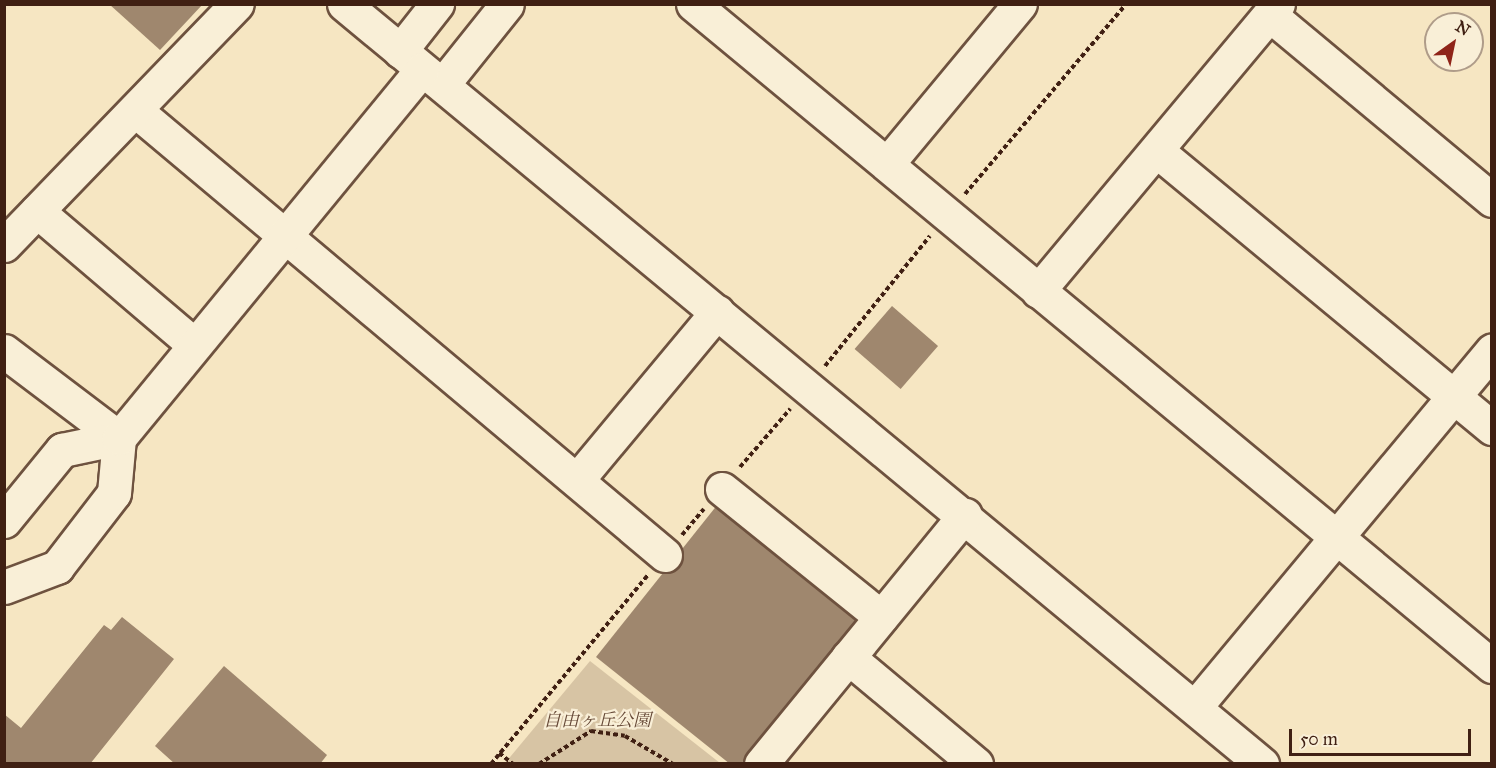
<!DOCTYPE html>
<meta charset="utf-8">
<style>
body{margin:0}
#map{position:relative;width:1496px;height:768px;overflow:hidden;background:#f6e6c2;font-family:"IM FELL Great Primer","Noto Serif JP",serif}
div>[style]{position:absolute}
[style*='--x']{left:calc(var(--x)*1px);top:calc(var(--y)*1px);width:calc(var(--w)*1px);rotate:calc(var(--a)*1deg)}
.green>*{inset:0;background:#d7c4a4}
.building>*{inset:0;background:#9f876e;transform-origin:0 0}
.path>*{height:4px;margin-top:-2px;transform-origin:0;background:repeating-linear-gradient(90deg,#402013 0 4.5px,transparent 0 7.5px)}
.roads{filter:drop-shadow(2px 0 #6e523f) drop-shadow(-2px 0 #6e523f) drop-shadow(0 2px #6e523f) drop-shadow(0 -2px #6e523f)}
.minor>*{height:33px;margin:-16.5px;padding:0 16.5px;transform-origin:16.5px;border-radius:16.5px;background:#f9efd7}
span{translate:-50% -50%;white-space:nowrap;text-align:center;line-height:1.15;-webkit-text-stroke:4.5px #f9efd7;paint-order:stroke}
.park-label{font-size:18px;color:#664937;font-style:italic}
.frame{position:absolute;inset:0;border:6px solid #402013;pointer-events:none}
.north{position:absolute;left:1424px;top:12px;width:60px;height:60px;box-sizing:border-box;background:#f9efd7;border:2px solid #af9c89;border-radius:50%;rotate:33deg;font-size:16px;font-weight:700;line-height:24px;text-align:center;color:#402013}
.north::after{content:'';display:block;margin:auto;width:21px;height:27px;background:#8f2418;clip-path:polygon(50% 0,100% 100%,50% 72%,0 100%)}
.scale{position:absolute;left:1289px;top:729px;width:182px;height:27px;box-sizing:border-box;border:3px solid #402013;border-top:0;padding-left:8px;font-size:18px;line-height:21px;white-space:nowrap;color:#402013;-webkit-text-stroke:4px #f9efd7;paint-order:stroke}
</style>
<div id="map">
<div class="green">
<i style="clip-path:polygon(590px 661px,720px 763px,505px 763px)"></i>
</div>
<div class="building">
<i style="clip-path:polygon(109px 4px,203px 4px,160px 50px)"></i>
<i style="left:892px;top:306px;width:61px;height:57px;rotate:41deg"></i>
<i style="clip-path:polygon(718px 504px,862px 620px,741px 764px,730px 764px,596px 657px)"></i>
<i style="clip-path:polygon(122px 617px,174px 659px,90px 764px,4px 764px,4px 714px,21px 728px,104px 625px,111px 630px)"></i>
<i style="clip-path:polygon(224px 666px,327px 755px,320px 764px,175px 764px,155px 746px)"></i>
</div>
<div class="path">
<i style="--x:965;--y:194;--w:249;--a:-49.7"></i>
<i style="--x:825;--y:366;--w:167;--a:-51.1"></i>
<i style="--x:740;--y:467;--w:77;--a:-49.2"></i>
<i style="--x:682;--y:535;--w:34;--a:-50"></i>
<i style="--x:499;--y:753;--w:18;--a:38"></i>
<i style="--x:491;--y:764;--w:246;--a:-50.3"></i>
<i style="--x:539;--y:764;--w:62;--a:-32.4"></i>
<i style="--x:591;--y:731;--w:34;--a:8"></i>
<i style="--x:625;--y:736;--w:56;--a:30.3"></i>
</div>
<div class="roads">
<div class="minor">
<i style="--x:344;--y:4;--w:1192;--a:39.62"></i>
<i style="--x:693;--y:4;--w:1038;--a:39.64"></i>
<i style="--x:1270;--y:15;--w:289;--a:39.8"></i>
<i style="--x:400;--y:51;--w:60;--a:-51.8"></i>
<i style="--x:443;--y:84;--w:102;--a:-51.3"></i>
<i style="--x:135;--y:110;--w:692;--a:40.02"></i>
<i style="--x:1157;--y:151;--w:435;--a:39.6"></i>
<i style="--x:887;--y:164;--w:208;--a:-50.3"></i>
<i style="--x:37;--y:211;--w:205;--a:40.4"></i>
<i style="--x:4;--y:245;--w:335;--a:-46"></i>
<i style="--x:1038;--y:291;--w:374;--a:-50.1"></i>
<i style="--x:4;--y:351;--w:144;--a:37.1"></i>
<i style="--x:577;--y:480;--w:219;--a:-50.2"></i>
<i style="--x:722;--y:489;--w:204;--a:38.8"></i>
<i style="--x:4;--y:521;--w:92;--a:-50.8"></i>
<i style="--x:62;--y:450;--w:58;--a:-11.9"></i>
<i style="--x:4;--y:587;--w:57;--a:-20.7"></i>
<i style="--x:57;--y:567;--w:93;--a:-52.4"></i>
<i style="--x:114;--y:493;--w:55;--a:-84.8"></i>
<i style="--x:119;--y:438;--w:477;--a:-50.6"></i>
<i style="--x:848;--y:657;--w:167;--a:39.9"></i>
<i style="--x:1195;--y:707;--w:464;--a:-50.2"></i>
<i style="--x:761;--y:764;--w:322;--a:-50.7"></i>
</div>
</div>
<div class="park-label">
<span style="left:597px;top:720px">自由ヶ丘公園</span>
</div>
<div class="frame"></div>
<div class="north">N</div>
<div class="scale">50 m</div>
</div>
